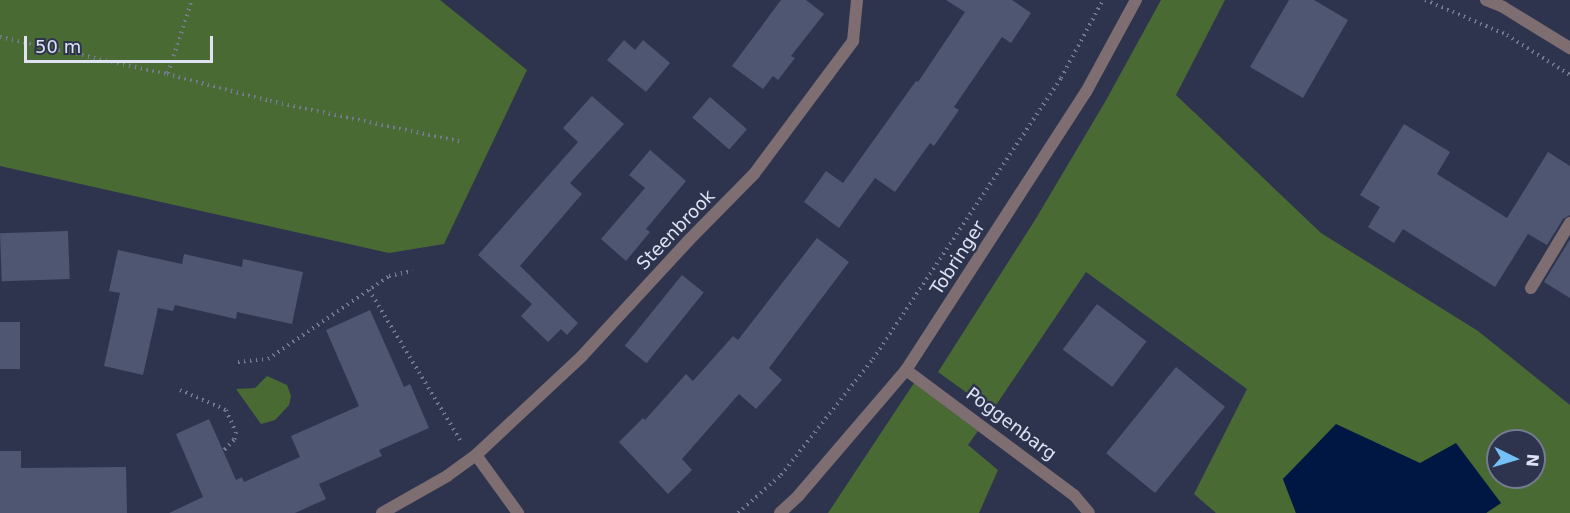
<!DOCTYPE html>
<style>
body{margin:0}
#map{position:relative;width:1570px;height:513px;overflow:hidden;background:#2e344e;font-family:"DejaVu Sans",sans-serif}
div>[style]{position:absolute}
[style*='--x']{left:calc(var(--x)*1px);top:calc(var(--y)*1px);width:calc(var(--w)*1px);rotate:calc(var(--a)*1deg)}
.green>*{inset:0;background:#4a6a33}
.water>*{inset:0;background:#001643}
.building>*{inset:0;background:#4f5672;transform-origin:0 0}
.path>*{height:4px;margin-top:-2px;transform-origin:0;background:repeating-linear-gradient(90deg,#757b91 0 1.5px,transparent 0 6px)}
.lane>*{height:12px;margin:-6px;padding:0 6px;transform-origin:6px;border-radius:6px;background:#7e6e72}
.street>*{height:12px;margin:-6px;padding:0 6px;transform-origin:6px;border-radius:6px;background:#7e6e72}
span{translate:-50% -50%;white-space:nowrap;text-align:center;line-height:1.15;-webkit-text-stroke:5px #2e344e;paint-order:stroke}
.street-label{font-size:18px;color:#dee2f3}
.north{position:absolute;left:1486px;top:429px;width:60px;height:60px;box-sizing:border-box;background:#2e344e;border:2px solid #747a90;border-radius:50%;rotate:95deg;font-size:16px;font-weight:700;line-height:24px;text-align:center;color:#dee2f3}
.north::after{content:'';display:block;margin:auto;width:21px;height:27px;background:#75c0f6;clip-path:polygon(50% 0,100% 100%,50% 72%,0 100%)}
.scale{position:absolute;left:24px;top:36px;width:189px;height:27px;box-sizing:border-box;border:3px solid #dee2f3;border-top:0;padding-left:8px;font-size:18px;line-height:21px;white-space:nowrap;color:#dee2f3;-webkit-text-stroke:4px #2e344e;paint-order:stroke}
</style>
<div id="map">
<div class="green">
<i style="clip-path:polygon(0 0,440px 0,527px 70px,444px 244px,389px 253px,0 166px)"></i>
<i style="clip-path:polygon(evenodd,1161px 0,1225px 0,1176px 95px,1321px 233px,1478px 331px,1570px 405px,1570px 513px,1486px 513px,1501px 503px,1336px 425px,1283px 479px,1296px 513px,1216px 513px,1194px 494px,1247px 389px,1086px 272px,992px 411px,938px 372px,1035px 220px,1105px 102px,1161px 0,1498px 441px,1534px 441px,1534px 477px,1498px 477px,1498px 441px)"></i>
<i style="clip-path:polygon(267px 376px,287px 385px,291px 396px,289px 405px,275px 420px,261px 424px,236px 389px,255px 388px)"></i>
<i style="clip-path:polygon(914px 383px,978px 431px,968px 445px,998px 470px,979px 513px,828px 513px)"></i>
</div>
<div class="water">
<i style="clip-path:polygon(1336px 424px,1420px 463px,1456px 443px,1501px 503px,1486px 513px,1296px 513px,1283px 479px)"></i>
</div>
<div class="building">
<i style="clip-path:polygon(781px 0,806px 0,824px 14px,791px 56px,795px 58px,778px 80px,773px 76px,763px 89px,732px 66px)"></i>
<i style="clip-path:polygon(946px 0,1012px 0,1031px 13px,1011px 43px,1002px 37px,954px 107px,959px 110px,934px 146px,930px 143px,895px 192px,875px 178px,839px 228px,804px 202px,826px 171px,843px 183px,916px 81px,918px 82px,965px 12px)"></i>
<i style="clip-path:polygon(1289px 0,1314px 0,1348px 20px,1303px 98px,1250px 67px)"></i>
<i style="clip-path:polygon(624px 40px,635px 50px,643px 40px,670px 63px,646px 92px,607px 60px)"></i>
<i style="clip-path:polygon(592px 96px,624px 124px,570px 183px,582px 194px,520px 266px,578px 323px,567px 335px,561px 329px,548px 342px,521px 316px,532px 304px,478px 255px,578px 142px,563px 128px)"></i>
<i style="left:710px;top:97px;width:49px;height:27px;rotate:41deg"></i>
<i style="clip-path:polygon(1404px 124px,1450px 152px,1437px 174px,1507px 218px,1548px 152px,1570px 166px,1570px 215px,1563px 219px,1547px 245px,1528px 234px,1495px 287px,1403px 229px,1394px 243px,1368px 227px,1380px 207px,1360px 195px)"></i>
<i style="clip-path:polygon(650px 150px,686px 181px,646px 229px,650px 232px,626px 261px,601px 239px,645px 188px,629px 175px)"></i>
<i style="left:68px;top:231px;width:48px;height:68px;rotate:88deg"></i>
<i style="clip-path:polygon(817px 238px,849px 262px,769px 368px,782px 380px,756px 409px,739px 394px,682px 459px,692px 470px,668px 494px,619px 442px,643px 418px,645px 420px,686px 374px,693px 381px,733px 336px,738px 340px)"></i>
<i style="clip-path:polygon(1570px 239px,1570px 298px,1544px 282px)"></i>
<i style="clip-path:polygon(118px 250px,182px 264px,184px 254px,242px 267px,243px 259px,303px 272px,292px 324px,237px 312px,236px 319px,175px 305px,173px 311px,158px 308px,143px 375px,104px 366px,120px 293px,109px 291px)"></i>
<i style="left:682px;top:275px;width:28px;height:91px;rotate:39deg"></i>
<i style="left:1097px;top:304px;width:62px;height:57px;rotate:37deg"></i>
<i style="clip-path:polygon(370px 310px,404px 387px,410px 384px,429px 428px,379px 450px,382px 456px,319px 484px,326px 499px,295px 513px,169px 513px,203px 497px,176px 434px,209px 419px,236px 480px,242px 477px,244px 482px,300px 457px,291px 436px,359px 406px,326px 330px)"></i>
<i style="left:0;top:322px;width:20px;height:47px"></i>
<i style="left:1176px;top:367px;width:63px;height:111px;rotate:39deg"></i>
<i style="clip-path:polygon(0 451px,21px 451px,21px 468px,126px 467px,127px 513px,0 513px)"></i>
</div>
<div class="path">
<i style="--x:1425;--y:0;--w:89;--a:23.1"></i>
<i style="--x:1507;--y:35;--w:75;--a:32.4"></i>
<i style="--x:0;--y:37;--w:171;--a:12.5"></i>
<i style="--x:167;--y:74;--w:106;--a:14.7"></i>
<i style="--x:270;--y:101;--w:197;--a:12"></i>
<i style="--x:168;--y:73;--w:77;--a:-71.8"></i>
<i style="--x:369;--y:290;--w:179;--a:58.7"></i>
<i style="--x:238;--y:362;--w:30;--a:-6"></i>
<i style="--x:268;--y:359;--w:147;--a:-34.4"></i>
<i style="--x:389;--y:276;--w:24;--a:-12"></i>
<i style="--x:180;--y:390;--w:50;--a:23.5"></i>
<i style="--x:226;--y:410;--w:24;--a:66"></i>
<i style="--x:236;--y:432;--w:8;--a:104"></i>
<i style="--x:234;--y:440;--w:16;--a:135"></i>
<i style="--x:738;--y:513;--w:57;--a:-41.5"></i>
<i style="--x:781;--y:475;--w:148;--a:-51.6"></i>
<i style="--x:873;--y:359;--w:338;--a:-56.2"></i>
<i style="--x:1061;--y:78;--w:89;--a:-61.7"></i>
</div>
<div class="lane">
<i style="--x:1531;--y:288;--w:76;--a:-59"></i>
</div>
<div class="street">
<i style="--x:1486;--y:0;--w:18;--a:22"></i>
<i style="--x:1503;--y:7;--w:79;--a:31.5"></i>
<i style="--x:906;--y:370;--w:209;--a:36.7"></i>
<i style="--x:1074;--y:495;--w:23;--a:50"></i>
<i style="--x:476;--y:455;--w:145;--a:-43"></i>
<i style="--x:582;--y:356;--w:156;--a:-47.3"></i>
<i style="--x:688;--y:241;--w:94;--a:-45.4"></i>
<i style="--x:754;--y:174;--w:166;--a:-53.3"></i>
<i style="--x:853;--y:41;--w:41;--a:-84.4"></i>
<i style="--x:382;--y:513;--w:75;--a:-29.6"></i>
<i style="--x:447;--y:476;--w:36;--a:-36"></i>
<i style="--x:476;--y:455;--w:72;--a:54.1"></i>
<i style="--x:780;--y:513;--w:26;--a:-43"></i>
<i style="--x:799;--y:495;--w:165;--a:-49.4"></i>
<i style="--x:906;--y:370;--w:331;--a:-57.1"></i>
<i style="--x:1086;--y:92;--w:105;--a:-61.5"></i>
</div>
<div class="street-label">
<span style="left:676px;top:230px;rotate:-46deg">Steenbrook</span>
<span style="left:958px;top:258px;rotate:-57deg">Tobringer</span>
<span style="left:1011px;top:424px;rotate:37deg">Poggenbarg</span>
</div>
<div class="north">N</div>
<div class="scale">50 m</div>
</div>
